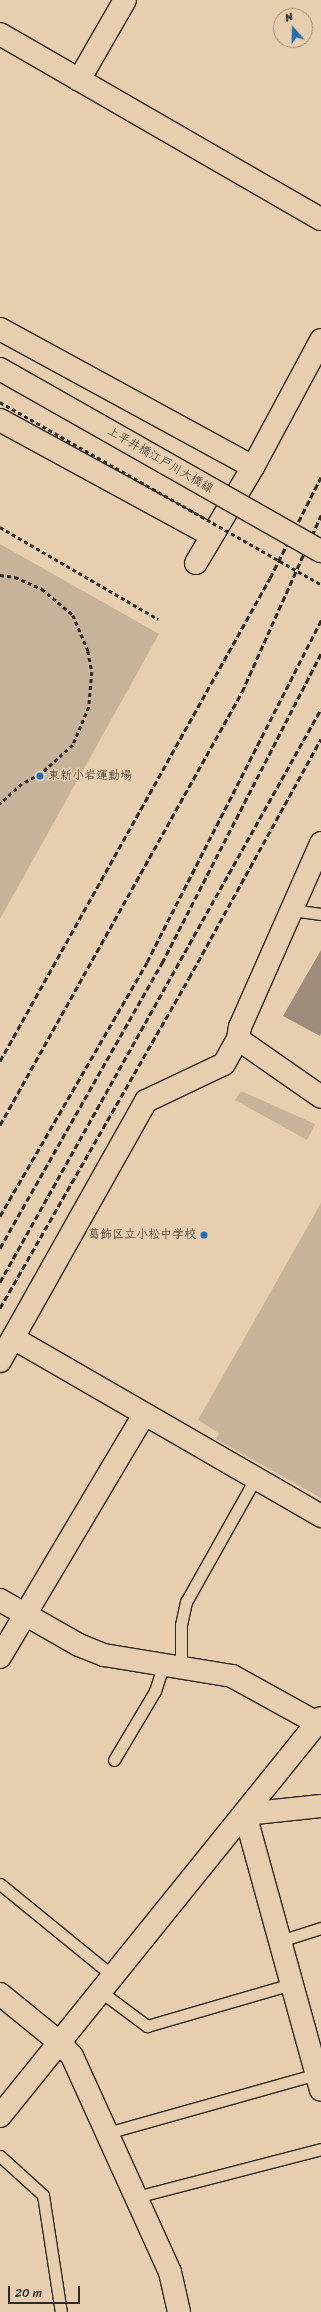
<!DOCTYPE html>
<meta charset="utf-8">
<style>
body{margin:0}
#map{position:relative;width:321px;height:2312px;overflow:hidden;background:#e6ceae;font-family:Sriracha,"Klee One",sans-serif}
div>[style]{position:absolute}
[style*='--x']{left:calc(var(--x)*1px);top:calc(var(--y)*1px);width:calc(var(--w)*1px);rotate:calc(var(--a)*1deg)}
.green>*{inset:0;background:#c7b399}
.water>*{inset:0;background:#9c8d7a}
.path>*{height:2.5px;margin-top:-1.25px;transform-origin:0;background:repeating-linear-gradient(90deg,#2b2b2b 0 4px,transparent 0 7px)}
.roads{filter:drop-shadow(1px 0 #2b2b2b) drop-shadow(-1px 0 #2b2b2b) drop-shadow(0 1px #2b2b2b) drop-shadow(0 -1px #2b2b2b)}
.service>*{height:11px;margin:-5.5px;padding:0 5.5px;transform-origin:5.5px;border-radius:5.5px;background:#e6ceae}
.minor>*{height:22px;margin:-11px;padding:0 11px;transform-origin:11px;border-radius:11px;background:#e6ceae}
.tertiary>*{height:22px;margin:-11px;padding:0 11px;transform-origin:11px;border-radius:11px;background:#e6ceae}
.rail>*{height:3px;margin-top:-1.5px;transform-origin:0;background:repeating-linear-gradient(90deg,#2b2b2b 0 6px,transparent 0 9px)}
.path-bridge>*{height:2.5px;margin-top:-1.25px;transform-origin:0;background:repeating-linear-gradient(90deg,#2b2b2b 0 4px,transparent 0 7px)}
.bridges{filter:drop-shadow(1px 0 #2b2b2b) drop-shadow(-1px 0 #2b2b2b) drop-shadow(0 1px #2b2b2b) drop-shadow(0 -1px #2b2b2b)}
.tertiary-bridge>*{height:22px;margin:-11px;padding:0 11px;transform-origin:11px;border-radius:11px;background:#e6ceae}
.dots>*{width:11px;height:11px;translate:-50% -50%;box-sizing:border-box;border:2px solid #e6ceae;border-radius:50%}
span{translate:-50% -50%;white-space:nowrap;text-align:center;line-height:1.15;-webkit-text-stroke:3px #e6ceae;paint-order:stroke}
.street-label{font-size:12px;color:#2b2b2b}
.poi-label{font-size:12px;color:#2b2b2b}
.left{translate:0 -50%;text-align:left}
.right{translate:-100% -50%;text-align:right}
.north{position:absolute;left:273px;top:8px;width:40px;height:40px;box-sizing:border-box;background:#e6ceae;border:1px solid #9b8d7a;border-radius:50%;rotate:340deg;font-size:11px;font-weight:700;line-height:16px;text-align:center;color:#2b2b2b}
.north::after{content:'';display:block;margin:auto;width:14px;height:18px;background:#1f6fb2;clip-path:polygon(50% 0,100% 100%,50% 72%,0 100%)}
.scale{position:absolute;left:8px;top:2286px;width:72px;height:18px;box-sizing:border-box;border:2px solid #2b2b2b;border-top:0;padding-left:5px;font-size:12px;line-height:14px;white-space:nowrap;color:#2b2b2b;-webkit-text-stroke:3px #e6ceae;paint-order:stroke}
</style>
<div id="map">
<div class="green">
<i style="clip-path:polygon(0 544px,159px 634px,0 919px)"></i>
<i style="clip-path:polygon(241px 1091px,315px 1124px,307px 1140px,235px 1100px)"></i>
<i style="clip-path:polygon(321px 1203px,321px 1498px,216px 1439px,219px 1433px,198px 1420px)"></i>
</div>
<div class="water">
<i style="clip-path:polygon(321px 950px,321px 1033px,320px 1036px,283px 1016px)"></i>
</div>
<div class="path">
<i style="--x:0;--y:527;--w:183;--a:30.2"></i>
<i style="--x:0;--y:575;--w:15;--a:8"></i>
<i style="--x:15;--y:577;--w:30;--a:24"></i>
<i style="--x:42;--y:589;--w:40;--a:40"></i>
<i style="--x:73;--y:615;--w:39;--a:67"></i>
<i style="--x:88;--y:651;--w:21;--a:79"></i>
<i style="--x:92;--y:672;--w:35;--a:95"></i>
<i style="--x:89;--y:707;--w:41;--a:112.8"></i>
<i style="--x:73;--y:745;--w:43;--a:137.8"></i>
<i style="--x:41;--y:774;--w:21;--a:152"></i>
<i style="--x:22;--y:784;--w:30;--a:138"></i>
</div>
<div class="roads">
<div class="service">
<i style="--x:292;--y:910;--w:29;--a:8"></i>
<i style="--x:181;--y:1667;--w:42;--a:-90"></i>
<i style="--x:181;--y:1625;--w:24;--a:-78"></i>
<i style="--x:186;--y:1602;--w:141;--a:-60.7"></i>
<i style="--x:114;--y:1760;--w:80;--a:-59.3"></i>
<i style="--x:155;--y:1691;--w:28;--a:-72"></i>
<i style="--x:0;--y:1884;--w:146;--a:39.2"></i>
<i style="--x:280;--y:1941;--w:43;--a:-17.6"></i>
<i style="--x:100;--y:1991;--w:59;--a:36.7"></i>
<i style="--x:147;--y:2026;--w:151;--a:-16.2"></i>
<i style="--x:107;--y:2133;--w:218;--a:-15.7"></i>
<i style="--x:0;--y:2156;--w:58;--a:42.2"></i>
<i style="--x:43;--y:2195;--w:118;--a:81.3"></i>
<i style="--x:136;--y:2197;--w:191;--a:-14.5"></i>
</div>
<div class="minor">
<i style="--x:0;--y:34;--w:370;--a:30"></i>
<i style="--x:79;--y:80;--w:92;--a:-60.1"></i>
<i style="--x:0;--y:329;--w:288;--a:28.6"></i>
<i style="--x:0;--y:420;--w:240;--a:28.6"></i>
<i style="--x:196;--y:563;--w:112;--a:-59.3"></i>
<i style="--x:253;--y:467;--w:144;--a:-61.8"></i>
<i style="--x:238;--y:1039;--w:12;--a:-81"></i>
<i style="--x:240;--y:1027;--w:201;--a:-66.2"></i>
<i style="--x:13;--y:1338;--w:356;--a:30"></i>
<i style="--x:0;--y:1361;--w:298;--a:-60.7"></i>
<i style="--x:146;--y:1101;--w:86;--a:-25.4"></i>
<i style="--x:224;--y:1064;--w:29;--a:-61"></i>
<i style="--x:238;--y:1039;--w:101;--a:34.9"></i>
<i style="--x:0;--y:1600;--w:91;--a:29.7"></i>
<i style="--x:79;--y:1645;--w:27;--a:22"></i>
<i style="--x:104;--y:1655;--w:130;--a:9.3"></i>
<i style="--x:232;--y:1676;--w:97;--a:28.9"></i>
<i style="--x:0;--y:1657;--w:282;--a:-59.3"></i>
<i style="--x:321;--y:1806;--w:76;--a:174"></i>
<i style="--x:245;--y:1814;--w:286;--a:74.6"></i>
<i style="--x:0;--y:1994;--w:76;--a:39.1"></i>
<i style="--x:59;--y:2042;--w:19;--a:47"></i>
<i style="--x:72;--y:2056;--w:237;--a:65.6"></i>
<i style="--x:170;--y:2272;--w:41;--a:77.3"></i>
</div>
<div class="tertiary">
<i style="--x:0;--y:2116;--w:511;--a:-51.11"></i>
</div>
</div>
<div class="rail">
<i style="--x:0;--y:1061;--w:553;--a:-60.79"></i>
<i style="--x:270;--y:578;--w:113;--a:-63.2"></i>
<i style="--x:0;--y:1125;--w:496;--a:-60.8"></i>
<i style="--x:242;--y:692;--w:194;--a:-65.9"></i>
<i style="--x:0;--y:1216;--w:293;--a:-59.9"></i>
<i style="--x:147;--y:962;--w:384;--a:-63"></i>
<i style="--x:0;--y:1248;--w:328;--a:-60.4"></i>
<i style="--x:162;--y:963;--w:348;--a:-62.8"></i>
<i style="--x:0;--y:1282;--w:657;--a:-60.74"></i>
<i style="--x:0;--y:1308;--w:380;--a:-60.2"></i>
<i style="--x:189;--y:978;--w:273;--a:-61.1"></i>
</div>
<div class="path-bridge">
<i style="--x:0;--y:402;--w:369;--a:29.6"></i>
</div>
<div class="bridges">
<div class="tertiary-bridge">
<i style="--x:0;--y:369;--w:369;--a:29.6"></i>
</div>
</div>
<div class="dots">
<i style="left:40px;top:776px;background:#1f6fb2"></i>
<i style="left:204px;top:1235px;background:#1f6fb2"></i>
</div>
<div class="street-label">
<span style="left:160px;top:460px;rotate:30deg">上平井橋江戸川大橋線</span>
</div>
<div class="poi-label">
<span class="left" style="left:48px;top:776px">東新小岩運動場</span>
<span class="right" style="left:196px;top:1235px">葛飾区立小松中学校</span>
</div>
<div class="north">N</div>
<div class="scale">20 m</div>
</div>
